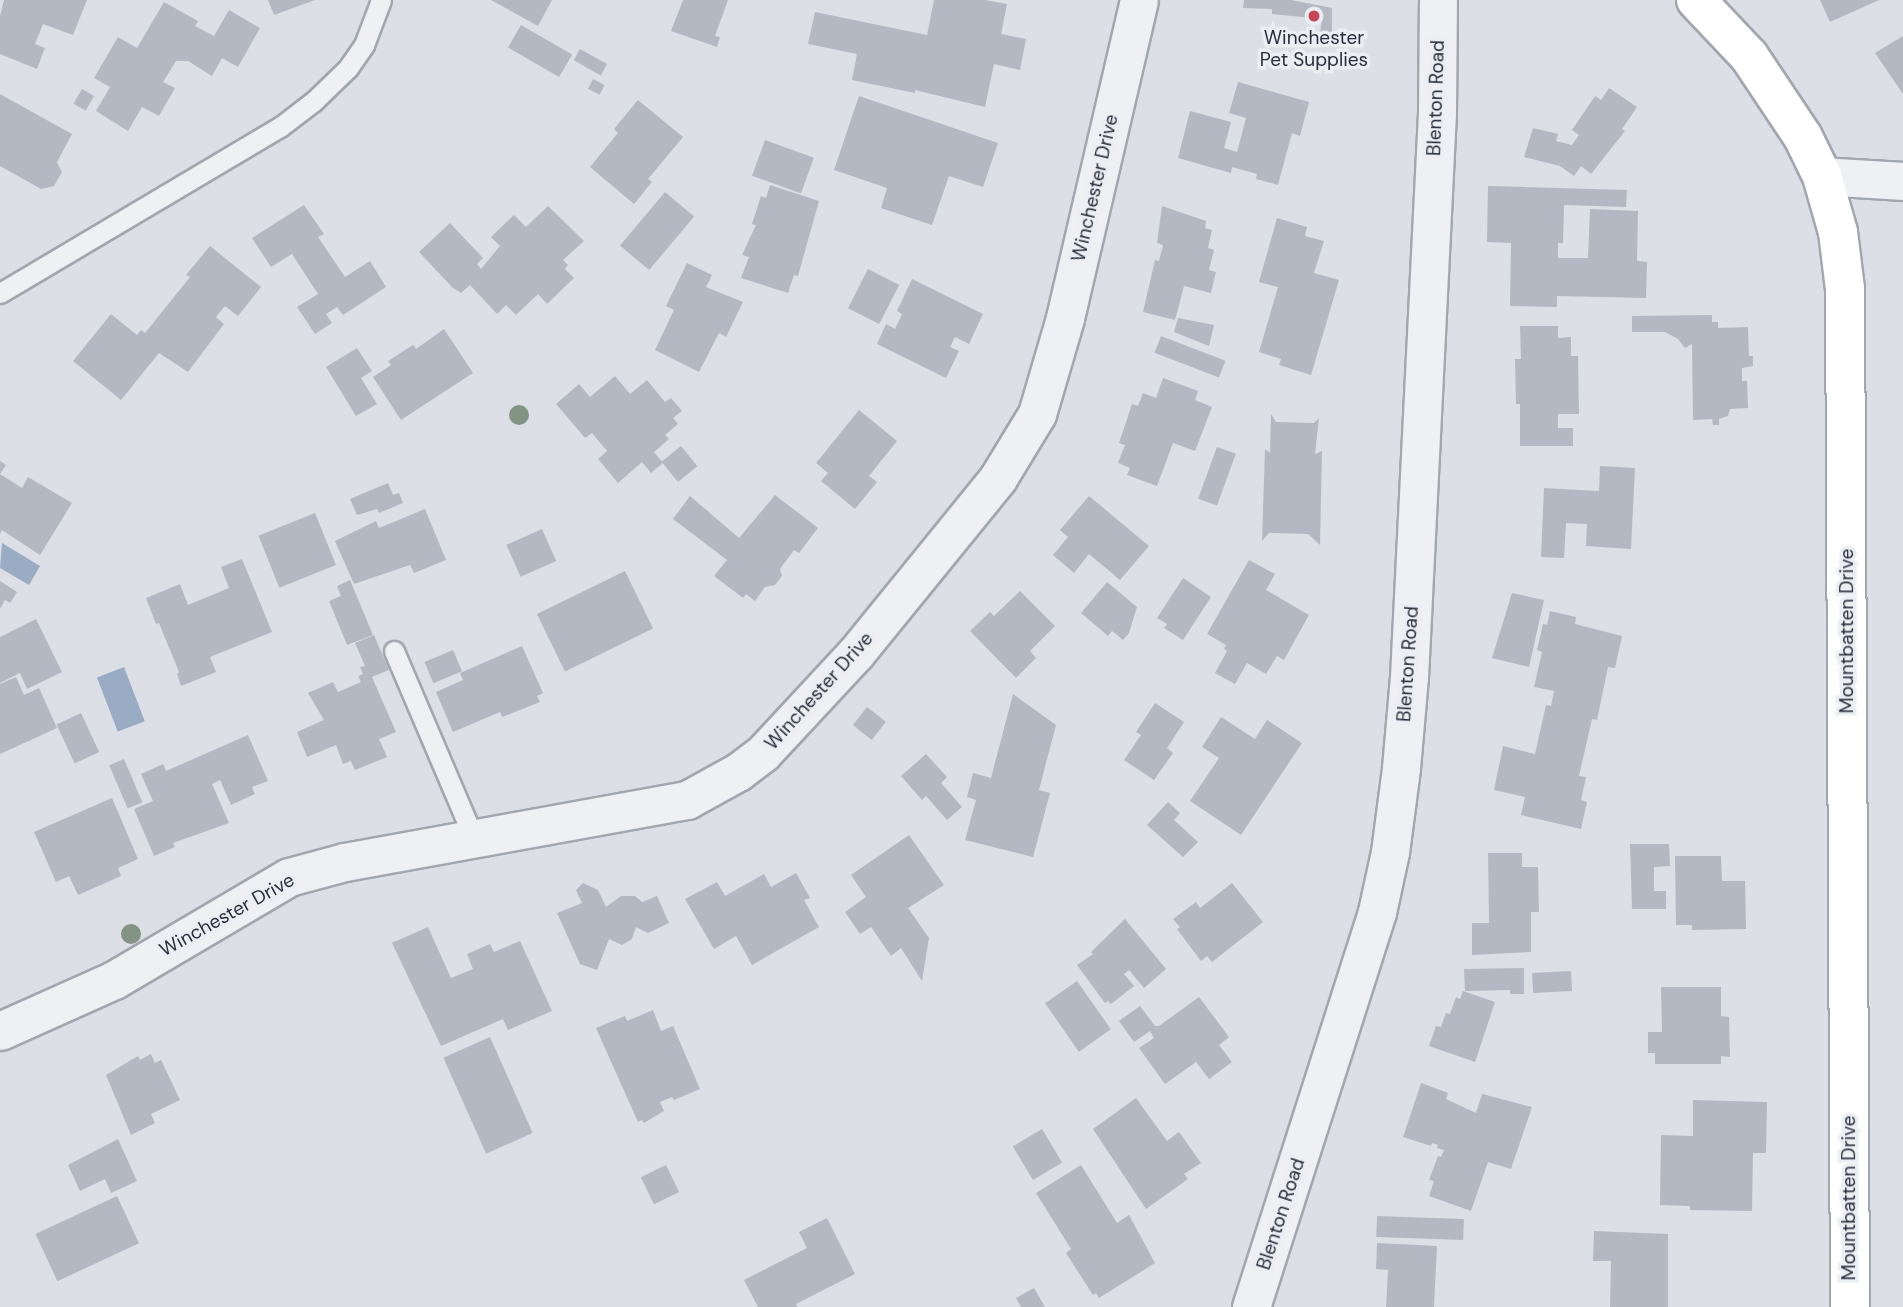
<!DOCTYPE html>
<style>
body{margin:0}
#map{position:relative;width:1903px;height:1307px;overflow:hidden;background:#dcdfe5;font-family:"DM Sans",sans-serif}
div>[style]{position:absolute}
[style*='--x']{left:calc(var(--x)*1px);top:calc(var(--y)*1px);width:calc(var(--w)*1px);rotate:calc(var(--a)*1deg)}
.water>*{inset:0;background:#99acc4;transform-origin:0 0}
.building>*{inset:0;background:#b4b8c2;transform-origin:0 0}
.roads{filter:drop-shadow(2px 0 #a2a6af) drop-shadow(-2px 0 #a2a6af) drop-shadow(0 2px #a2a6af) drop-shadow(0 -2px #a2a6af)}
.lane>*{height:19px;margin:-9.5px;padding:0 9.5px;transform-origin:9.5px;border-radius:9.5px;background:#eef0f4}
.street>*{height:37px;margin:-18.5px;padding:0 18.5px;transform-origin:18.5px;border-radius:18.5px;background:#eef0f4}
.secondary>*{height:38px;margin:-19px;padding:0 19px;transform-origin:19px;border-radius:19px;background:#fff}
.trees>*{width:20px;height:20px;margin:-10px;border-radius:50%;background:#839384}
.dots>*{width:19px;height:19px;translate:-50% -50%;box-sizing:border-box;border:4px solid #ebeef3;border-radius:50%}
span{translate:-50% -50%;white-space:nowrap;text-align:center;line-height:1.15;-webkit-text-stroke:7px #ebeef3;paint-order:stroke}
.poi-label{font-size:19px;color:#272d3b}
.street-label{font-size:19px;color:#272d3b}
</style>
<div id="map">
<div class="water">
<i style="clip-path:polygon(2px 543px,40px 566px,29px 585px,0 568px)"></i>
<i style="left:124px;top:667px;width:58px;height:29px;rotate:69deg"></i>
</div>
<div class="building">
<i style="clip-path:polygon(4px 0,87px 0,73px 35px,43px 24px,35px 44px,45px 48px,37px 69px,0 54px,0 16px)"></i>
<i style="clip-path:polygon(268px 0,315px 0,274px 15px)"></i>
<i style="clip-path:polygon(491px 0,552px 0,538px 26px)"></i>
<i style="clip-path:polygon(683px 0,728px 0,715px 36px,720px 37px,717px 47px,671px 31px)"></i>
<i style="clip-path:polygon(934px 0,985px 0,1007px 4px,1001px 34px,1026px 39px,1020px 70px,994px 64px,985px 107px,915px 90px,915px 93px,852px 80px,857px 54px,808px 44px,815px 12px,927px 35px)"></i>
<i style="clip-path:polygon(1244px 0,1291px 0,1332px 8px,1332px 34px,1320px 33px,1322px 19px,1272px 14px,1272px 9px,1243px 8px)"></i>
<i style="clip-path:polygon(1820px 0,1879px 0,1830px 22px)"></i>
<i style="clip-path:polygon(164px 2px,198px 21px,195px 26px,214px 36px,229px 10px,260px 28px,238px 67px,222px 58px,212px 76px,188px 61px,176px 61px,163px 82px,175px 88px,159px 116px,142px 107px,128px 131px,96px 111px,110px 87px,94px 78px,118px 37px,137px 48px)"></i>
<i style="left:521px;top:25px;width:59px;height:26px;rotate:30deg"></i>
<i style="clip-path:polygon(1903px 36px,1903px 94px,1875px 53px)"></i>
<i style="left:580px;top:49px;width:31px;height:13px;rotate:29deg"></i>
<i style="left:593px;top:79px;width:13px;height:11px;rotate:27deg"></i>
<i style="clip-path:polygon(1238px 82px,1309px 102px,1300px 136px,1292px 133px,1278px 185px,1256px 179px,1257px 174px,1232px 167px,1231px 173px,1178px 158px,1190px 111px,1231px 122px,1224px 148px,1237px 152px,1246px 118px,1229px 113px)"></i>
<i style="clip-path:polygon(1609px 88px,1637px 107px,1622px 129px,1625px 131px,1591px 174px,1581px 166px,1574px 176px,1560px 166px,1524px 157px,1533px 128px,1558px 134px,1556px 141px,1572px 145px,1579px 135px,1572px 130px,1595px 96px,1601px 100px)"></i>
<i style="left:82px;top:89px;width:14px;height:17px;rotate:30deg"></i>
<i style="clip-path:polygon(0 94px,72px 134px,57px 162px,62px 172px,54px 186px,41px 189px,0 166px)"></i>
<i style="clip-path:polygon(859px 96px,998px 143px,983px 187px,949px 176px,932px 225px,881px 208px,887px 188px,834px 170px)"></i>
<i style="clip-path:polygon(638px 100px,683px 137px,648px 179px,652px 182px,634px 204px,590px 167px,618px 133px,614px 129px)"></i>
<i style="left:765px;top:140px;width:52px;height:38px;rotate:20deg"></i>
<i style="clip-path:polygon(770px 185px,819px 201px,798px 276px,794px 275px,788px 293px,741px 278px,749px 257px,742px 255px,756px 225px,752px 224px,761px 196px,766px 198px)"></i>
<i style="clip-path:polygon(1488px 186px,1627px 190px,1626px 207px,1564px 205px,1563px 243px,1558px 243px,1558px 258px,1588px 258px,1590px 209px,1638px 211px,1637px 261px,1647px 262px,1646px 298px,1557px 296px,1557px 307px,1510px 306px,1511px 243px,1487px 242px)"></i>
<i style="left:665px;top:192px;width:38px;height:70px;rotate:40deg"></i>
<i style="clip-path:polygon(304px 205px,324px 234px,318px 237px,345px 277px,370px 261px,386px 287px,343px 315px,337px 307px,326px 314px,332px 323px,315px 334px,297px 307px,318px 294px,292px 254px,271px 267px,252px 238px)"></i>
<i style="clip-path:polygon(548px 206px,584px 241px,563px 260px,568px 265px,565px 269px,574px 278px,547px 304px,538px 294px,516px 315px,506px 305px,497px 314px,470px 285px,461px 293px,453px 288px,419px 252px,450px 223px,483px 258px,477px 264px,481px 269px,500px 246px,491px 237px,514px 215px,526px 227px)"></i>
<i style="clip-path:polygon(1162px 206px,1206px 221px,1205px 228px,1212px 230px,1208px 248px,1214px 250px,1209px 270px,1216px 272px,1211px 293px,1184px 286px,1175px 320px,1143px 312px,1155px 260px,1159px 261px,1163px 245px,1157px 243px)"></i>
<i style="clip-path:polygon(1277px 218px,1307px 227px,1305px 236px,1324px 241px,1314px 273px,1339px 280px,1311px 375px,1279px 365px,1281px 359px,1259px 352px,1278px 287px,1259px 282px)"></i>
<i style="clip-path:polygon(210px 246px,261px 287px,238px 316px,225px 306px,216px 317px,224px 324px,188px 372px,159px 353px,121px 400px,73px 361px,111px 314px,137px 335px,141px 330px,145px 333px,190px 277px,186px 275px)"></i>
<i style="clip-path:polygon(687px 263px,712px 275px,706px 287px,743px 302px,726px 337px,719px 333px,699px 372px,655px 350px,674px 310px,666px 306px)"></i>
<i style="left:868px;top:269px;width:35px;height:44px;rotate:27deg"></i>
<i style="clip-path:polygon(912px 279px,983px 314px,969px 344px,955px 337px,950px 347px,959px 351px,946px 378px,877px 344px,886px 324px,895px 329px,902px 314px,897px 311px)"></i>
<i style="clip-path:polygon(1712px 315px,1712px 322px,1718px 322px,1718px 328px,1748px 327px,1749px 356px,1753px 356px,1753px 366px,1742px 368px,1742px 381px,1747px 381px,1748px 408px,1730px 409px,1728px 416px,1719px 419px,1719px 425px,1713px 425px,1712px 419px,1693px 420px,1692px 344px,1685px 348px,1678px 339px,1665px 332px,1632px 332px,1632px 316px)"></i>
<i style="clip-path:polygon(1178px 318px,1214px 325px,1209px 346px,1174px 332px)"></i>
<i style="clip-path:polygon(1520px 326px,1558px 326px,1558px 338px,1571px 337px,1571px 356px,1578px 356px,1579px 414px,1558px 414px,1558px 428px,1573px 428px,1573px 446px,1520px 446px,1520px 404px,1516px 404px,1515px 359px,1521px 359px)"></i>
<i style="clip-path:polygon(444px 329px,473px 373px,401px 420px,373px 377px,391px 365px,388px 361px,413px 345px,416px 349px)"></i>
<i style="left:1161px;top:336px;width:69px;height:18px;rotate:21deg"></i>
<i style="clip-path:polygon(357px 348px,372px 371px,361px 378px,377px 404px,356px 416px,326px 367px)"></i>
<i style="clip-path:polygon(615px 376px,630px 394px,647px 380px,665px 402px,671px 398px,682px 411px,673px 418px,678px 424px,665px 435px,669px 439px,654px 452px,663px 463px,651px 473px,642px 462px,618px 483px,598px 459px,607px 451px,592px 433px,585px 438px,556px 404px,579px 384px,590px 397px)"></i>
<i style="clip-path:polygon(1163px 378px,1198px 391px,1195px 400px,1212px 407px,1195px 451px,1173px 443px,1157px 486px,1127px 475px,1130px 468px,1118px 463px,1125px 445px,1119px 443px,1132px 404px,1138px 406px,1143px 393px,1156px 398px)"></i>
<i style="clip-path:polygon(859px 410px,897px 441px,869px 476px,877px 482px,855px 509px,821px 481px,828px 473px,816px 463px)"></i>
<i style="clip-path:polygon(1271px 414px,1276px 422px,1314px 423px,1319px 418px,1315px 454px,1322px 451px,1320px 545px,1308px 534px,1269px 533px,1262px 541px,1265px 449px,1270px 453px)"></i>
<i style="left:681px;top:446px;width:26px;height:25px;rotate:51deg"></i>
<i style="left:1217px;top:447px;width:20px;height:55px;rotate:20deg"></i>
<i style="clip-path:polygon(0 461px,6px 465px,0 474px,22px 488px,28px 477px,72px 503px,40px 555px,2px 530px,0 534px)"></i>
<i style="clip-path:polygon(1600px 466px,1635px 468px,1631px 549px,1586px 546px,1587px 524px,1566px 523px,1564px 558px,1541px 557px,1544px 488px,1599px 491px)"></i>
<i style="clip-path:polygon(388px 483px,393px 495px,399px 493px,403px 503px,379px 513px,377px 509px,357px 515px,350px 499px)"></i>
<i style="clip-path:polygon(775px 495px,818px 528px,799px 553px,794px 550px,780px 569px,782px 576px,775px 585px,765px 587px,755px 601px,746px 594px,743px 598px,714px 576px,727px 560px,673px 519px,690px 496px,739px 538px)"></i>
<i style="clip-path:polygon(1089px 496px,1149px 546px,1120px 580px,1089px 554px,1074px 573px,1053px 555px,1068px 537px,1060px 530px)"></i>
<i style="clip-path:polygon(425px 509px,446px 560px,414px 573px,410px 565px,354px 584px,335px 541px,376px 521px,379px 528px)"></i>
<i style="left:315px;top:513px;width:56px;height:61px;rotate:68deg"></i>
<i style="left:542px;top:529px;width:35px;height:39px;rotate:66deg"></i>
<i style="clip-path:polygon(242px 559px,272px 632px,210px 657px,216px 672px,181px 686px,177px 674px,179px 672px,159px 623px,156px 624px,146px 598px,180px 584px,188px 605px,229px 588px,221px 567px)"></i>
<i style="clip-path:polygon(1249px 560px,1275px 574px,1266px 590px,1309px 615px,1284px 660px,1277px 656px,1266px 674px,1247px 663px,1235px 684px,1215px 673px,1227px 651px,1224px 649px,1226px 645px,1207px 634px)"></i>
<i style="left:625px;top:571px;width:64px;height:98px;rotate:64deg"></i>
<i style="clip-path:polygon(1183px 578px,1211px 597px,1183px 640px,1164px 628px,1167px 624px,1157px 618px)"></i>
<i style="clip-path:polygon(350px 580px,373px 635px,347px 645px,329px 601px,341px 596px,337px 586px)"></i>
<i style="clip-path:polygon(0 581px,17px 592px,10px 603px,5px 600px,0 609px)"></i>
<i style="clip-path:polygon(1107px 582px,1137px 607px,1129px 633px,1123px 640px,1112px 631px,1108px 636px,1081px 613px)"></i>
<i style="clip-path:polygon(1020px 591px,1055px 626px,1030px 651px,1036px 658px,1016px 678px,970px 631px,990px 612px,994px 616px)"></i>
<i style="clip-path:polygon(1512px 593px,1544px 600px,1529px 667px,1492px 658px)"></i>
<i style="clip-path:polygon(1550px 611px,1576px 617px,1575px 624px,1622px 636px,1615px 668px,1608px 667px,1597px 720px,1592px 719px,1579px 776px,1586px 777px,1581px 800px,1587px 802px,1581px 829px,1521px 815px,1525px 797px,1494px 790px,1503px 746px,1535px 754px,1546px 705px,1551px 706px,1554px 691px,1534px 687px,1542px 652px,1537px 650px,1543px 624px,1547px 625px)"></i>
<i style="clip-path:polygon(36px 619px,62px 672px,27px 689px,20px 673px,0 683px,0 637px)"></i>
<i style="clip-path:polygon(374px 635px,389px 670px,372px 677px,396px 732px,379px 739px,387px 757px,355px 770px,351px 761px,343px 764px,336px 745px,307px 757px,297px 732px,324px 720px,308px 693px,333px 682px,338px 692px,361px 682px,358px 676px,363px 674px,360px 667px,365px 666px,355px 643px)"></i>
<i style="clip-path:polygon(522px 646px,543px 693px,537px 696px,540px 702px,502px 717px,500px 712px,453px 732px,436px 692px,463px 680px,460px 673px)"></i>
<i style="left:453px;top:650px;width:23px;height:31px;rotate:67deg"></i>
<i style="clip-path:polygon(16px 677px,24px 695px,39px 688px,57px 728px,0 754px,0 684px)"></i>
<i style="clip-path:polygon(1013px 694px,1056px 725px,1039px 790px,1050px 793px,1033px 857px,965px 840px,976px 800px,967px 797px,973px 773px,991px 778px)"></i>
<i style="clip-path:polygon(1155px 703px,1184px 722px,1167px 748px,1173px 753px,1154px 780px,1124px 760px,1141px 735px,1136px 732px)"></i>
<i style="left:867px;top:707px;width:24px;height:23px;rotate:38deg"></i>
<i style="left:81px;top:713px;width:43px;height:27px;rotate:65deg"></i>
<i style="clip-path:polygon(1221px 717px,1255px 739px,1267px 720px,1302px 743px,1241px 835px,1190px 801px,1219px 758px,1202px 747px)"></i>
<i style="clip-path:polygon(248px 735px,268px 781px,252px 787px,255px 794px,231px 805px,220px 780px,212px 784px,229px 823px,173px 843px,175px 847px,154px 856px,134px 809px,153px 801px,141px 774px,163px 764px,166px 771px)"></i>
<i style="clip-path:polygon(926px 754px,947px 777px,941px 783px,962px 807px,947px 820px,926px 796px,922px 800px,901px 776px)"></i>
<i style="left:124px;top:759px;width:47px;height:16px;rotate:67deg"></i>
<i style="clip-path:polygon(112px 798px,138px 859px,118px 868px,121px 876px,78px 895px,69px 876px,56px 882px,34px 832px)"></i>
<i style="clip-path:polygon(1168px 802px,1180px 813px,1174px 820px,1198px 842px,1183px 857px,1147px 825px)"></i>
<i style="clip-path:polygon(909px 835px,944px 885px,908px 908px,929px 938px,922px 981px,901px 948px,891px 956px,871px 927px,860px 934px,845px 912px,866px 897px,851px 875px)"></i>
<i style="clip-path:polygon(1630px 844px,1669px 844px,1670px 866px,1654px 867px,1654px 891px,1666px 891px,1666px 909px,1632px 909px)"></i>
<i style="clip-path:polygon(1488px 853px,1522px 853px,1522px 867px,1538px 867px,1539px 912px,1531px 912px,1531px 952px,1472px 955px,1472px 923px,1489px 923px)"></i>
<i style="clip-path:polygon(1675px 856px,1721px 856px,1722px 881px,1745px 881px,1746px 929px,1692px 930px,1692px 925px,1676px 925px)"></i>
<i style="clip-path:polygon(796px 873px,810px 898px,804px 900px,819px 927px,752px 965px,736px 936px,714px 949px,685px 899px,717px 882px,725px 896px,764px 874px,771px 887px)"></i>
<i style="clip-path:polygon(583px 883px,598px 890px,606px 907px,621px 896px,635px 896px,642px 902px,657px 896px,669px 923px,648px 933px,636px 927px,632px 939px,622px 945px,609px 939px,597px 970px,580px 964px,557px 913px,582px 903px,576px 890px)"></i>
<i style="clip-path:polygon(1232px 883px,1263px 922px,1212px 962px,1207px 956px,1201px 961px,1177px 929px,1180px 927px,1173px 919px,1196px 902px,1200px 908px)"></i>
<i style="clip-path:polygon(1125px 919px,1166px 969px,1144px 988px,1129px 970px,1124px 974px,1134px 986px,1111px 1004px,1108px 1001px,1105px 1003px,1077px 965px,1093px 954px,1091px 952px)"></i>
<i style="clip-path:polygon(428px 927px,451px 978px,473px 969px,467px 954px,490px 944px,494px 952px,520px 941px,552px 1011px,508px 1030px,503px 1019px,441px 1046px,392px 943px)"></i>
<i style="clip-path:polygon(1524px 968px,1524px 994px,1510px 994px,1510px 990px,1465px 991px,1464px 969px)"></i>
<i style="left:1571px;top:971px;width:20px;height:39px;rotate:87deg"></i>
<i style="left:1077px;top:981px;width:59px;height:39px;rotate:55deg"></i>
<i style="clip-path:polygon(1661px 987px,1721px 987px,1721px 1016px,1729px 1017px,1730px 1057px,1721px 1056px,1721px 1064px,1655px 1064px,1655px 1053px,1648px 1053px,1648px 1032px,1662px 1032px)"></i>
<i style="clip-path:polygon(1463px 991px,1495px 1002px,1475px 1062px,1429px 1046px,1436px 1026px,1441px 1027px,1446px 1013px,1450px 1014px,1456px 997px,1460px 999px)"></i>
<i style="clip-path:polygon(1199px 997px,1229px 1037px,1219px 1045px,1232px 1062px,1209px 1079px,1196px 1062px,1165px 1084px,1139px 1048px,1154px 1038px,1150px 1031px,1134px 1042px,1119px 1021px,1140px 1006px,1155px 1026px,1159px 1026px)"></i>
<i style="clip-path:polygon(653px 1010px,661px 1031px,673px 1026px,700px 1089px,674px 1100px,672px 1097px,660px 1102px,664px 1111px,644px 1123px,642px 1120px,638px 1122px,596px 1028px,625px 1016px,627px 1021px)"></i>
<i style="left:490px;top:1037px;width:105px;height:51px;rotate:66deg"></i>
<i style="clip-path:polygon(151px 1054px,155px 1063px,161px 1060px,180px 1100px,151px 1114px,155px 1123px,131px 1135px,106px 1075px,138px 1056px,140px 1060px)"></i>
<i style="clip-path:polygon(1421px 1083px,1448px 1093px,1446px 1099px,1476px 1113px,1482px 1094px,1532px 1107px,1511px 1169px,1488px 1162px,1471px 1211px,1429px 1196px,1434px 1181px,1429px 1180px,1438px 1156px,1441px 1157px,1444px 1150px,1437px 1148px,1438px 1145px,1432px 1143px,1431px 1146px,1403px 1137px)"></i>
<i style="clip-path:polygon(1136px 1098px,1167px 1141px,1179px 1132px,1201px 1163px,1184px 1174px,1188px 1179px,1146px 1209px,1093px 1129px)"></i>
<i style="clip-path:polygon(1693px 1100px,1767px 1102px,1766px 1153px,1753px 1153px,1752px 1211px,1690px 1210px,1690px 1206px,1660px 1205px,1661px 1135px,1693px 1136px)"></i>
<i style="left:1042px;top:1129px;width:39px;height:34px;rotate:59deg"></i>
<i style="clip-path:polygon(118px 1139px,137px 1181px,111px 1193px,105px 1179px,80px 1191px,68px 1165px)"></i>
<i style="left:666px;top:1165px;width:30px;height:28px;rotate:64deg"></i>
<i style="clip-path:polygon(1081px 1165px,1117px 1223px,1129px 1215px,1155px 1263px,1099px 1298px,1096px 1293px,1093px 1295px,1066px 1253px,1071px 1249px,1036px 1193px)"></i>
<i style="left:117px;top:1196px;width:52px;height:90px;rotate:65deg"></i>
<i style="left:1377px;top:1216px;width:87px;height:21px;rotate:2deg"></i>
<i style="clip-path:polygon(827px 1218px,855px 1274px,796px 1304px,798px 1307px,758px 1307px,744px 1280px,807px 1248px,799px 1232px)"></i>
<i style="clip-path:polygon(1594px 1231px,1668px 1234px,1668px 1307px,1610px 1307px,1611px 1261px,1593px 1261px)"></i>
<i style="clip-path:polygon(1377px 1243px,1437px 1246px,1434px 1307px,1386px 1307px,1388px 1270px,1376px 1269px)"></i>
<i style="clip-path:polygon(1034px 1288px,1045px 1307px,1021px 1307px,1016px 1298px)"></i>
</div>
<div class="roads">
<div class="lane">
<i style="--x:0;--y:293;--w:326;--a:-30.7"></i>
<i style="--x:280;--y:127;--w:43;--a:-37.4"></i>
<i style="--x:314;--y:101;--w:47;--a:-44.1"></i>
<i style="--x:348;--y:68;--w:28;--a:-55"></i>
<i style="--x:364;--y:45;--w:48;--a:-69.3"></i>
<i style="--x:394;--y:651;--w:204;--a:66.9"></i>
</div>
<div class="street">
<i style="--x:1822;--y:176;--w:81;--a:3.5"></i>
<i style="--x:0;--y:1031;--w:125;--a:-24.1"></i>
<i style="--x:114;--y:980;--w:203;--a:-30.5"></i>
<i style="--x:289;--y:877;--w:58;--a:-15"></i>
<i style="--x:345;--y:862;--w:348;--a:-10.3"></i>
<i style="--x:687;--y:800;--w:58;--a:-28.8"></i>
<i style="--x:738;--y:772;--w:31;--a:-37"></i>
<i style="--x:763;--y:753;--w:137;--a:-47.1"></i>
<i style="--x:856;--y:653;--w:225;--a:-50.9"></i>
<i style="--x:998;--y:478;--w:75;--a:-58.6"></i>
<i style="--x:1037;--y:414;--w:100;--a:-73.7"></i>
<i style="--x:1065;--y:318;--w:326;--a:-76.9"></i>
<i style="--x:1251;--y:1307;--w:415;--a:-72.3"></i>
<i style="--x:1377;--y:912;--w:61;--a:-77.8"></i>
<i style="--x:1390;--y:852;--w:85;--a:-82.5"></i>
<i style="--x:1401;--y:768;--w:91;--a:-85"></i>
<i style="--x:1409;--y:677;--w:566;--a:-87.16"></i>
<i style="--x:1437;--y:112;--w:112;--a:-89.5"></i>
</div>
<div class="secondary">
<i style="--x:1696;--y:0;--w:77;--a:46.6"></i>
<i style="--x:1749;--y:56;--w:97;--a:56.3"></i>
<i style="--x:1803;--y:137;--w:43;--a:64"></i>
<i style="--x:1822;--y:176;--w:58;--a:74.1"></i>
<i style="--x:1838;--y:232;--w:57;--a:83"></i>
<i style="--x:1845;--y:289;--w:1018;--a:89.72"></i>
</div>
</div>
<div class="trees">
<i style="left:519px;top:415px"></i>
<i style="left:131px;top:934px"></i>
</div>
<div class="dots">
<i style="left:1314px;top:16px;background:#c54655"></i>
</div>
<div class="poi-label">
<span style="left:1314px;top:49px">Winchester<br>Pet Supplies</span>
</div>
<div class="street-label">
<span style="left:1436px;top:98px;rotate:-88deg">Blenton Road</span>
<span style="left:1095px;top:188px;rotate:-77deg">Winchester Drive</span>
<span style="left:1847px;top:631px;rotate:-90deg">Mountbatten Drive</span>
<span style="left:1408px;top:664px;rotate:-86deg">Blenton Road</span>
<span style="left:819px;top:691px;rotate:-48deg">Winchester Drive</span>
<span style="left:227px;top:915px;rotate:-29deg">Winchester Drive</span>
<span style="left:1849px;top:1198px;rotate:-90deg">Mountbatten Drive</span>
<span style="left:1281px;top:1214px;rotate:-72deg">Blenton Road</span>
</div>
</div>
